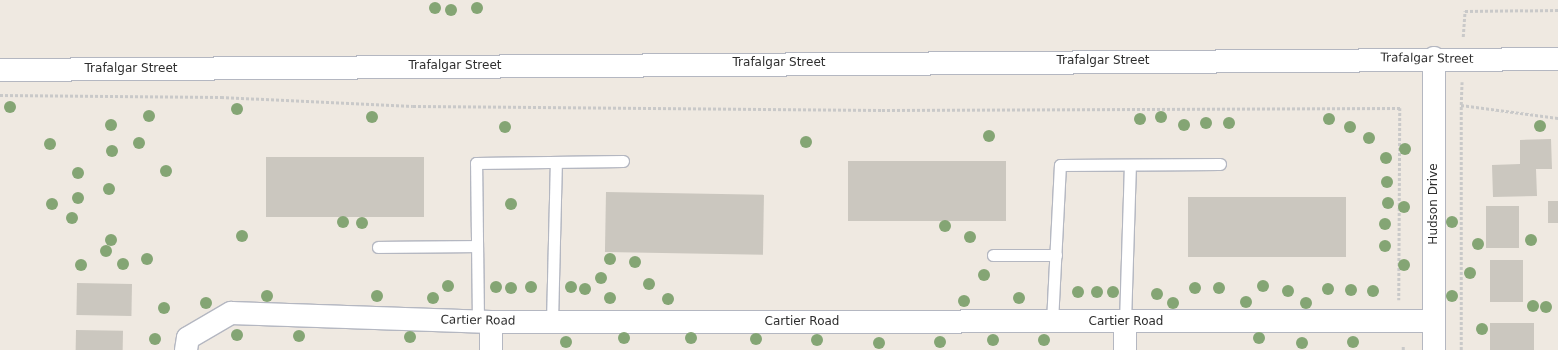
<!DOCTYPE html>
<style>
body{margin:0}
#map{position:relative;width:1558px;height:350px;overflow:hidden;background:#efe9e1;font-family:"DejaVu Sans",sans-serif}
div>[style]{position:absolute}
[style*='--x']{left:calc(var(--x)*1px);top:calc(var(--y)*1px);width:calc(var(--w)*1px);rotate:calc(var(--a)*1deg)}
.building>*{inset:0;background:#cbc7bf;transform-origin:0 0}
.path>*{height:2.5px;margin-top:-1.25px;transform-origin:0;background:repeating-linear-gradient(90deg,#c9c9c9 0 3px,transparent 0 5px)}
.roads{filter:drop-shadow(1px 0 #b4b7c1) drop-shadow(-1px 0 #b4b7c1) drop-shadow(0 1px #b4b7c1) drop-shadow(0 -1px #b4b7c1)}
.service>*{height:11px;margin:-5.5px;padding:0 5.5px;transform-origin:5.5px;border-radius:5.5px;background:#fff}
.minor>*{height:22px;margin:-11px;padding:0 11px;transform-origin:11px;border-radius:11px;background:#fff}
.tertiary>*{height:22px;margin:-11px;padding:0 11px;transform-origin:11px;border-radius:11px;background:#fff}
.secondary>*{height:22px;margin:-11px;padding:0 11px;transform-origin:11px;border-radius:11px;background:#fff}
.trees>*{width:12px;height:12px;margin:-6px;border-radius:50%;background:#84a574}
span{translate:-50% -50%;white-space:nowrap;text-align:center;line-height:1.15;-webkit-text-stroke:3px #fff;paint-order:stroke}
.street-label{font-size:12px;color:#2e2e2e}
</style>
<div id="map">
<div class="building">
<i style="clip-path:polygon(1551px 139px,1552px 169px,1536px 169px,1537px 196px,1493px 197px,1492px 165px,1520px 164px,1520px 140px)"></i>
<i style="left:266px;top:157px;width:158px;height:60px"></i>
<i style="left:848px;top:161px;width:158px;height:60px"></i>
<i style="left:606px;top:192px;width:158px;height:60px;rotate:1deg"></i>
<i style="left:1188px;top:197px;width:158px;height:60px"></i>
<i style="left:1548px;top:201px;width:10px;height:22px"></i>
<i style="left:1486px;top:206px;width:33px;height:42px"></i>
<i style="left:1490px;top:260px;width:33px;height:42px"></i>
<i style="left:77px;top:283px;width:55px;height:32px;rotate:1deg"></i>
<i style="left:1490px;top:323px;width:44px;height:27px"></i>
<i style="left:76px;top:330px;width:47px;height:20px;rotate:1deg"></i>
</div>
<div class="path">
<i style="--x:1463;--y:37;--w:26;--a:-86"></i>
<i style="--x:1465;--y:11;--w:93;--a:-0.6"></i>
<i style="--x:0;--y:95;--w:221;--a:0.5"></i>
<i style="--x:221;--y:97;--w:192;--a:2.7"></i>
<i style="--x:413;--y:106;--w:469;--a:0.5"></i>
<i style="--x:882;--y:110;--w:518;--a:-0.22"></i>
<i style="--x:1400;--y:108;--w:192;--a:90.3"></i>
<i style="--x:1461;--y:105;--w:23;--a:-88"></i>
<i style="--x:1403;--y:350;--w:4;--a:-90"></i>
<i style="--x:1461;--y:350;--w:245;--a:-90"></i>
<i style="--x:1461;--y:105;--w:98;--a:7.6"></i>
</div>
<div class="roads">
<div class="service">
<i style="--x:378;--y:247;--w:99;--a:-0.6"></i>
<i style="--x:993;--y:255;--w:63;--a:0"></i>
<i style="--x:478;--y:321;--w:158;--a:-90.7"></i>
<i style="--x:476;--y:163;--w:147;--a:-0.8"></i>
<i style="--x:552;--y:322;--w:160;--a:-88.6"></i>
<i style="--x:1052;--y:322;--w:157;--a:-87.1"></i>
<i style="--x:1060;--y:165;--w:160;--a:-0.4"></i>
<i style="--x:1125;--y:322;--w:155;--a:-88.2"></i>
</div>
<div class="minor">
<i style="--x:186;--y:350;--w:12;--a:-81"></i>
<i style="--x:188;--y:338;--w:50;--a:-30.2"></i>
<i style="--x:231;--y:313;--w:260;--a:2"></i>
<i style="--x:491;--y:322;--w:943;--a:-0.06"></i>
<i style="--x:491;--y:350;--w:28;--a:-90"></i>
<i style="--x:1125;--y:350;--w:28;--a:-90"></i>
</div>
<div class="tertiary">
<i style="--x:1434;--y:350;--w:292;--a:-90"></i>
</div>
<div class="secondary">
<i style="--x:0;--y:70;--w:1558;--a:-0.4"></i>
</div>
</div>
<div class="trees">
<i style="left:435px;top:8px"></i>
<i style="left:477px;top:8px"></i>
<i style="left:451px;top:10px"></i>
<i style="left:10px;top:107px"></i>
<i style="left:237px;top:109px"></i>
<i style="left:149px;top:116px"></i>
<i style="left:372px;top:117px"></i>
<i style="left:1161px;top:117px"></i>
<i style="left:1140px;top:119px"></i>
<i style="left:1329px;top:119px"></i>
<i style="left:1206px;top:123px"></i>
<i style="left:1229px;top:123px"></i>
<i style="left:111px;top:125px"></i>
<i style="left:1184px;top:125px"></i>
<i style="left:1540px;top:126px"></i>
<i style="left:505px;top:127px"></i>
<i style="left:1350px;top:127px"></i>
<i style="left:989px;top:136px"></i>
<i style="left:1369px;top:138px"></i>
<i style="left:806px;top:142px"></i>
<i style="left:139px;top:143px"></i>
<i style="left:50px;top:144px"></i>
<i style="left:1405px;top:149px"></i>
<i style="left:112px;top:151px"></i>
<i style="left:1386px;top:158px"></i>
<i style="left:166px;top:171px"></i>
<i style="left:78px;top:173px"></i>
<i style="left:1387px;top:182px"></i>
<i style="left:109px;top:189px"></i>
<i style="left:78px;top:198px"></i>
<i style="left:1388px;top:203px"></i>
<i style="left:52px;top:204px"></i>
<i style="left:511px;top:204px"></i>
<i style="left:1404px;top:207px"></i>
<i style="left:72px;top:218px"></i>
<i style="left:343px;top:222px"></i>
<i style="left:1452px;top:222px"></i>
<i style="left:362px;top:223px"></i>
<i style="left:1385px;top:224px"></i>
<i style="left:945px;top:226px"></i>
<i style="left:242px;top:236px"></i>
<i style="left:970px;top:237px"></i>
<i style="left:111px;top:240px"></i>
<i style="left:1531px;top:240px"></i>
<i style="left:1478px;top:244px"></i>
<i style="left:1385px;top:246px"></i>
<i style="left:106px;top:251px"></i>
<i style="left:147px;top:259px"></i>
<i style="left:610px;top:259px"></i>
<i style="left:635px;top:262px"></i>
<i style="left:123px;top:264px"></i>
<i style="left:81px;top:265px"></i>
<i style="left:1404px;top:265px"></i>
<i style="left:1470px;top:273px"></i>
<i style="left:984px;top:275px"></i>
<i style="left:601px;top:278px"></i>
<i style="left:649px;top:284px"></i>
<i style="left:448px;top:286px"></i>
<i style="left:1263px;top:286px"></i>
<i style="left:496px;top:287px"></i>
<i style="left:531px;top:287px"></i>
<i style="left:571px;top:287px"></i>
<i style="left:511px;top:288px"></i>
<i style="left:1195px;top:288px"></i>
<i style="left:1219px;top:288px"></i>
<i style="left:585px;top:289px"></i>
<i style="left:1328px;top:289px"></i>
<i style="left:1351px;top:290px"></i>
<i style="left:1288px;top:291px"></i>
<i style="left:1373px;top:291px"></i>
<i style="left:1078px;top:292px"></i>
<i style="left:1097px;top:292px"></i>
<i style="left:1113px;top:292px"></i>
<i style="left:1157px;top:294px"></i>
<i style="left:267px;top:296px"></i>
<i style="left:377px;top:296px"></i>
<i style="left:1452px;top:296px"></i>
<i style="left:433px;top:298px"></i>
<i style="left:610px;top:298px"></i>
<i style="left:1019px;top:298px"></i>
<i style="left:668px;top:299px"></i>
<i style="left:964px;top:301px"></i>
<i style="left:1246px;top:302px"></i>
<i style="left:206px;top:303px"></i>
<i style="left:1173px;top:303px"></i>
<i style="left:1306px;top:303px"></i>
<i style="left:1533px;top:306px"></i>
<i style="left:1546px;top:307px"></i>
<i style="left:164px;top:308px"></i>
<i style="left:1482px;top:329px"></i>
<i style="left:237px;top:335px"></i>
<i style="left:299px;top:336px"></i>
<i style="left:410px;top:337px"></i>
<i style="left:624px;top:338px"></i>
<i style="left:691px;top:338px"></i>
<i style="left:1259px;top:338px"></i>
<i style="left:155px;top:339px"></i>
<i style="left:756px;top:339px"></i>
<i style="left:817px;top:340px"></i>
<i style="left:993px;top:340px"></i>
<i style="left:1044px;top:340px"></i>
<i style="left:566px;top:342px"></i>
<i style="left:940px;top:342px"></i>
<i style="left:1353px;top:342px"></i>
<i style="left:879px;top:343px"></i>
<i style="left:1302px;top:343px"></i>
</div>
<div class="street-label">
<span style="left:1427px;top:59px;rotate:1deg">Trafalgar Street</span>
<span style="left:1103px;top:61px">Trafalgar Street</span>
<span style="left:779px;top:63px">Trafalgar Street</span>
<span style="left:455px;top:66px">Trafalgar Street</span>
<span style="left:131px;top:69px">Trafalgar Street</span>
<span style="left:1434px;top:204px;rotate:-90deg">Hudson Drive</span>
<span style="left:478px;top:321px;rotate:1deg">Cartier Road</span>
<span style="left:802px;top:322px">Cartier Road</span>
<span style="left:1126px;top:322px">Cartier Road</span>
</div>
</div>
